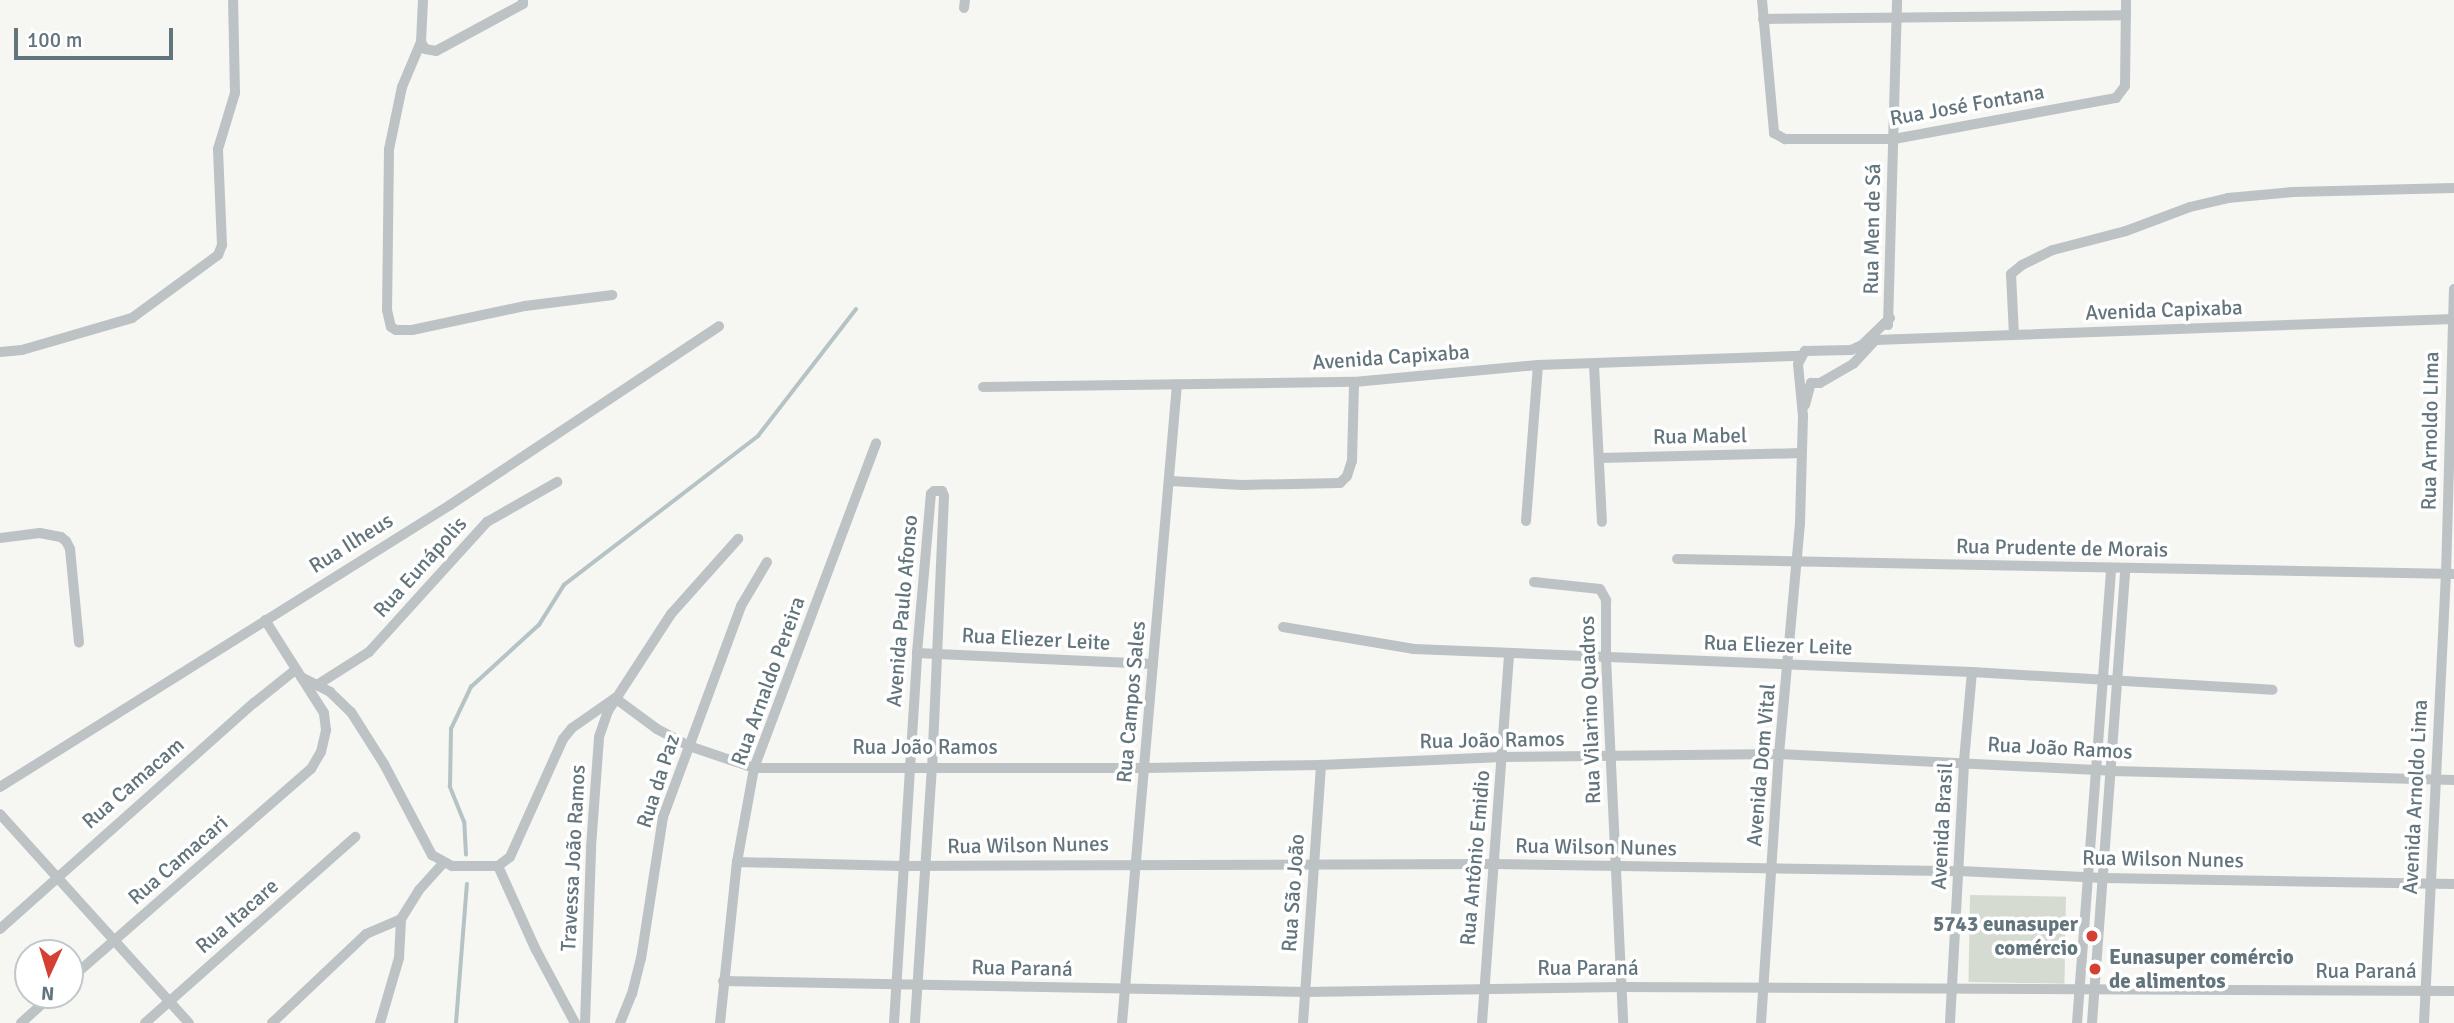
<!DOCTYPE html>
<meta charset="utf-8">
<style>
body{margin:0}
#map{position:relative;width:2454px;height:1023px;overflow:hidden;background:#f6f6f3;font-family:Signika,sans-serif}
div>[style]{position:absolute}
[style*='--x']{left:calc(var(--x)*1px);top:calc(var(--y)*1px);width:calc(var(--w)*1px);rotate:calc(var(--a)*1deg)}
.green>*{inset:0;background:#d6dbd2;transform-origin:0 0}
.stream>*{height:3.5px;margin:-1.75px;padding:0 1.75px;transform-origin:1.75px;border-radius:1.75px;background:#b5c3c5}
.street>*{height:10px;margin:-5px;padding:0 5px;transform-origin:5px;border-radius:5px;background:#bdc2c4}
.dots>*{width:19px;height:19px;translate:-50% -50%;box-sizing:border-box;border:4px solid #fff;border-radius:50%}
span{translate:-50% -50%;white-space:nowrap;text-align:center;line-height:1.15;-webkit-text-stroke:7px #fff;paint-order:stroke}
.street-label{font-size:21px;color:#63757c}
.poi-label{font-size:21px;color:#63757c;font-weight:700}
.right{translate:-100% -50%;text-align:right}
.left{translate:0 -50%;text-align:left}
.north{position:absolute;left:14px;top:939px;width:70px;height:70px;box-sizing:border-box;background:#fff;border:2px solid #c1c8cb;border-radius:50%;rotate:184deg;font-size:19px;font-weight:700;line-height:28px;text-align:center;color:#63757c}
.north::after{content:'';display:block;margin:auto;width:24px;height:32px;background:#d64033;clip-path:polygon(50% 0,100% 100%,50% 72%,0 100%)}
.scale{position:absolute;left:14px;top:28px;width:159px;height:32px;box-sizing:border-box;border:4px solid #63757c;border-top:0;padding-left:9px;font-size:21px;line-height:24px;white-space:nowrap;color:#63757c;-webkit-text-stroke:5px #fff;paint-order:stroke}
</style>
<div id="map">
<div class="green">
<i style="left:1970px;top:895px;width:96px;height:87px;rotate:1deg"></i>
</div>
<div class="stream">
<i style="--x:466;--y:855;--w:33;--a:-93"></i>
<i style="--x:464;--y:822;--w:38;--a:-112"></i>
<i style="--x:450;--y:787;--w:58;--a:-89"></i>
<i style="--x:451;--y:729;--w:47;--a:-64.5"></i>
<i style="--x:471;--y:687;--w:92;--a:-42.4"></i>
<i style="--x:539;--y:625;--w:47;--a:-58"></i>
<i style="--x:564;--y:585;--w:245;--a:-37.5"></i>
<i style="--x:758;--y:436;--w:160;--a:-52.3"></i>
<i style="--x:456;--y:1023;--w:139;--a:-85.5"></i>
</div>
<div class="street">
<i style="--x:423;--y:0;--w:42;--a:92.7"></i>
<i style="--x:421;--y:42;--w:49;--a:112.9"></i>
<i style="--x:402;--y:87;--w:63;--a:101.8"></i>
<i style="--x:389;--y:149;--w:161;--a:90.7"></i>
<i style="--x:387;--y:310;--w:17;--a:77"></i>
<i style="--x:391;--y:327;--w:6;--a:31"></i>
<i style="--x:396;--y:330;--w:16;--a:0"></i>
<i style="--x:412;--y:330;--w:116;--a:-12"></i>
<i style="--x:525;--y:306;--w:88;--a:-7.2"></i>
<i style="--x:1762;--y:0;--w:134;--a:84.8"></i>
<i style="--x:1774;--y:133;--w:13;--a:29"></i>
<i style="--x:1785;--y:139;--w:109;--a:0"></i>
<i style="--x:1894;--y:139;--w:226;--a:-10.5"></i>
<i style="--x:2116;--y:98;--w:15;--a:-53"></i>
<i style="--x:2125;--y:86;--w:86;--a:-89.3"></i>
<i style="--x:964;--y:8;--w:8;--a:-83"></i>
<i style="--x:1763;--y:19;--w:363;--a:-0.6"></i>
<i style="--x:421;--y:42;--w:8;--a:60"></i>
<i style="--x:425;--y:49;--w:11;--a:10"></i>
<i style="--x:436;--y:51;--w:99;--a:-28.4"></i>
<i style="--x:523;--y:4;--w:4;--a:-90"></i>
<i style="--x:1888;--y:325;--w:325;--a:-88.4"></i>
<i style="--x:2014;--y:335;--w:61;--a:-92.8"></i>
<i style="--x:2011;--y:274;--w:14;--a:-39"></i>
<i style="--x:2022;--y:265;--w:34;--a:-26"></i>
<i style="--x:2053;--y:250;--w:75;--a:-14.6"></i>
<i style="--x:2126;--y:231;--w:68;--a:-20.6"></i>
<i style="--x:2190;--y:207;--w:39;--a:-13"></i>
<i style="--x:2228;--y:198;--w:65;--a:-5.3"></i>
<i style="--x:2293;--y:192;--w:161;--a:-1.4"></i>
<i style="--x:1875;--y:340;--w:579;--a:-2.08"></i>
<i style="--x:0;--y:352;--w:22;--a:-5"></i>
<i style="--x:22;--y:350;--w:115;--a:-16.2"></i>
<i style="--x:132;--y:318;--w:107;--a:-36.2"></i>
<i style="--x:218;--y:255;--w:11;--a:-68"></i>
<i style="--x:222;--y:245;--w:96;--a:-92.4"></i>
<i style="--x:218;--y:149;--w:59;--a:-73.1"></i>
<i style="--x:235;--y:93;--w:93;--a:-91.2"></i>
<i style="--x:1594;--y:365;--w:157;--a:87.1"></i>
<i style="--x:983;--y:387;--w:371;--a:-0.8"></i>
<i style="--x:1354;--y:382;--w:185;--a:-5.3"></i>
<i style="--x:1538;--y:365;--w:263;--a:-2"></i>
<i style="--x:1805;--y:405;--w:23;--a:-75"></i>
<i style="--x:1811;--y:383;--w:9;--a:0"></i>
<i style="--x:1820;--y:383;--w:39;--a:-30"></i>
<i style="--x:1854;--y:363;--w:33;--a:-47"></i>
<i style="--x:1600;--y:458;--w:201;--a:-1.4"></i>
<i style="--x:1171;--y:481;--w:71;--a:3.2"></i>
<i style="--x:1242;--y:485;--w:98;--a:-1.2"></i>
<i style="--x:1340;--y:483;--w:10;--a:-45"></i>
<i style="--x:1347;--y:476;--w:16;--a:-72"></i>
<i style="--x:1352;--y:461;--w:79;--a:-88.5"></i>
<i style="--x:1526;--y:521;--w:156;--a:-85.6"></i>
<i style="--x:0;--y:538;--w:40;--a:-7.1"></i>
<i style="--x:40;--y:533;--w:21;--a:11"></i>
<i style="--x:61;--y:537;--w:6;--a:39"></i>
<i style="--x:66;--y:541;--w:9;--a:63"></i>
<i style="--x:70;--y:549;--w:94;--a:84.5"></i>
<i style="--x:1677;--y:559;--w:777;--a:1.11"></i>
<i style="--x:1534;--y:582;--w:66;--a:6.1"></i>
<i style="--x:1600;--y:589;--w:13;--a:61"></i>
<i style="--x:1606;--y:600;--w:58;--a:90"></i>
<i style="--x:1606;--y:658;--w:365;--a:87.3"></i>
<i style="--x:1283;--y:627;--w:133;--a:9.5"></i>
<i style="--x:1414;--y:649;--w:558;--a:2.36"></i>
<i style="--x:1972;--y:672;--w:301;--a:3.4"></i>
<i style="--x:917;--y:653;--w:236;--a:2.7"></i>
<i style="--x:301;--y:677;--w:33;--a:27"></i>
<i style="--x:330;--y:692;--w:29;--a:44"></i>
<i style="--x:351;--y:712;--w:62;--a:57.6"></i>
<i style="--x:384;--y:764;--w:103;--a:62.2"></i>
<i style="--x:432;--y:855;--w:23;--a:29"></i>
<i style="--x:452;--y:866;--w:46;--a:0"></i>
<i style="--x:498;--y:866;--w:15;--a:-37"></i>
<i style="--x:510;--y:857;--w:129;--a:-65.8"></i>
<i style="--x:563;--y:739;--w:14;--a:-51"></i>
<i style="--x:572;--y:728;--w:52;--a:-34.9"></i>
<i style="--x:615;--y:698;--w:52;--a:36.4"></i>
<i style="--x:657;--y:729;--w:36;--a:28"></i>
<i style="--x:689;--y:746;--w:69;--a:18.7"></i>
<i style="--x:754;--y:768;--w:392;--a:0"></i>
<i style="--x:1146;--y:768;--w:175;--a:-1"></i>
<i style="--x:1321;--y:765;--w:181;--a:-2.5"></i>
<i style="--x:1502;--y:757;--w:277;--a:-0.6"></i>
<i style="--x:1779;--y:754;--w:333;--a:2.9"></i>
<i style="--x:2112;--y:771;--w:342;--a:1.5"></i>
<i style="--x:317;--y:685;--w:62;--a:-32.4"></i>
<i style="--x:369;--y:652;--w:176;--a:-47.8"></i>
<i style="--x:487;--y:522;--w:81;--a:-29.7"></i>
<i style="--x:0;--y:787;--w:531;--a:-32.07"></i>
<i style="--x:450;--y:505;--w:323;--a:-33.6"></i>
<i style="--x:0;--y:814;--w:282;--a:47.9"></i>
<i style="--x:737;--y:862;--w:165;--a:1.4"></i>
<i style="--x:902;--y:866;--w:592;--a:-0.19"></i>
<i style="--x:1494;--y:864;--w:466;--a:0.9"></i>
<i style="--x:1960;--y:871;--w:144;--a:2.8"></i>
<i style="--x:2104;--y:878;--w:350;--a:1"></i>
<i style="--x:498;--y:866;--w:92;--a:65.7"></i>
<i style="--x:536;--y:950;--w:83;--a:61.9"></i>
<i style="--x:0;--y:929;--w:340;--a:-41.7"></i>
<i style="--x:254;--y:703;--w:53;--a:-38.8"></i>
<i style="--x:70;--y:979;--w:320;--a:-41.1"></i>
<i style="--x:311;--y:769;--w:20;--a:-60"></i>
<i style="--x:321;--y:752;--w:23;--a:-77"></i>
<i style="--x:326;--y:730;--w:17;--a:-97"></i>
<i style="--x:324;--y:713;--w:110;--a:-122.4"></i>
<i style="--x:723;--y:981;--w:582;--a:1.08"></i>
<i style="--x:1305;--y:992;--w:316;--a:-0.9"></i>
<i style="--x:1621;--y:987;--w:833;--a:0.28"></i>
<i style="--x:21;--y:1023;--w:42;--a:-42.1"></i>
<i style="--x:145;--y:1023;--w:281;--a:-41.5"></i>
<i style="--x:272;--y:1023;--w:129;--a:-43.4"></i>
<i style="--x:366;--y:934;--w:38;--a:-23"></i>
<i style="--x:380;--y:1023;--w:68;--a:-73.7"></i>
<i style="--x:399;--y:958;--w:39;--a:-87"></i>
<i style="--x:401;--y:919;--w:34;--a:-58"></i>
<i style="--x:419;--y:890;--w:36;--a:-48"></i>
<i style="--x:585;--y:1023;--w:176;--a:-88"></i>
<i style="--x:591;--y:847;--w:110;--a:-85.8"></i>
<i style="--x:599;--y:737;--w:28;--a:-71"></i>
<i style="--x:608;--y:711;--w:116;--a:-57"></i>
<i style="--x:671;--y:614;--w:101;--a:-48.2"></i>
<i style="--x:620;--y:1023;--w:31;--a:-68"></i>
<i style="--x:632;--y:994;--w:36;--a:-76"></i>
<i style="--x:641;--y:959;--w:144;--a:-81.2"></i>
<i style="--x:663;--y:817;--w:225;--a:-69.7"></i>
<i style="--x:741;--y:606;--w:51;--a:-59.4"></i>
<i style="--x:720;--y:1023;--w:162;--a:-84"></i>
<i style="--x:737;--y:862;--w:96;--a:-79.7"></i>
<i style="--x:754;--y:768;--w:347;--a:-69.4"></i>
<i style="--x:894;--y:1023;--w:371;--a:-86.4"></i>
<i style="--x:917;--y:653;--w:160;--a:-85"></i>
<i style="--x:931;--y:494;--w:4;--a:-45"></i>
<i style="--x:934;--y:491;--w:8;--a:0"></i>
<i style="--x:942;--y:491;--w:5;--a:68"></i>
<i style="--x:944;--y:496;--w:270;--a:92.5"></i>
<i style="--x:932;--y:766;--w:258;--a:93.8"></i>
<i style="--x:1122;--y:1023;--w:641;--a:-85.08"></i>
<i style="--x:1303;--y:1023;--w:259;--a:-86"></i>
<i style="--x:1482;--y:1023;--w:370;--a:-85.8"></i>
<i style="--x:1761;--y:1023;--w:270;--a:-86.2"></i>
<i style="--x:1779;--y:754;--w:232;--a:-84.8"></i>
<i style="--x:1800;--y:523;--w:107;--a:-88.4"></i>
<i style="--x:1803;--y:416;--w:52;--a:-95.5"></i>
<i style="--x:1798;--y:364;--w:15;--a:-62"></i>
<i style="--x:1805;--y:351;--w:46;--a:-1.2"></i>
<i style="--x:1851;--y:350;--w:12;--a:-24"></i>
<i style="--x:1862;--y:345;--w:39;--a:-44"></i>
<i style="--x:1950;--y:1023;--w:262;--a:-86.9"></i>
<i style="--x:1964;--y:761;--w:89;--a:-84.9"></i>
<i style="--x:2077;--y:1023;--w:456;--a:-85.7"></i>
<i style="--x:2092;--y:1023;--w:455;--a:-85.8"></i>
<i style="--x:2424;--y:1023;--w:450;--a:-87.2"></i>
<i style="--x:2446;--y:574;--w:285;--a:-88.4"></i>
</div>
<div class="dots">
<i style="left:2092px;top:936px;background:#d64033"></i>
<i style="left:2095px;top:969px;background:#d64033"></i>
</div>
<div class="street-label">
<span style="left:1967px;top:105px;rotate:-10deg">Rua José Fontana</span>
<span style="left:1872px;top:229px;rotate:-89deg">Rua Men de Sá</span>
<span style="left:2164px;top:310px;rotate:-2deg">Avenida Capixaba</span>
<span style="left:1391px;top:357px;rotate:-4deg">Avenida Capixaba</span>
<span style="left:2430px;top:431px;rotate:-89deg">Rua Arnoldo LIma</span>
<span style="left:1700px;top:436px;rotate:-1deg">Rua Mabel</span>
<span style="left:351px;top:543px;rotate:-32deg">Rua Ilheus</span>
<span style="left:2062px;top:548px;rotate:1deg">Rua Prudente de Morais</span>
<span style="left:420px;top:567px;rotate:-48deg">Rua Eunápolis</span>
<span style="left:902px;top:611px;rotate:-85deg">Avenida Paulo Afonso</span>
<span style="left:1036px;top:639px;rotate:3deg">Rua Eliezer Leite</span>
<span style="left:1778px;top:645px;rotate:2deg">Rua Eliezer Leite</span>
<span style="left:768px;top:681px;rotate:-70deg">Rua Arnaldo Pereira</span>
<span style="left:1131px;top:702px;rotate:-85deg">Rua Campos Sales</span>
<span style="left:1590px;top:710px;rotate:-92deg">Rua Vilarino Quadros</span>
<span style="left:1492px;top:740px;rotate:-1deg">Rua João Ramos</span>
<span style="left:925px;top:747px">Rua João Ramos</span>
<span style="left:2060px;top:748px;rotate:3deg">Rua João Ramos</span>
<span style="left:1761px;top:765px;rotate:-85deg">Avenida Dom Vital</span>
<span style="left:658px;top:781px;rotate:-72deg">Rua da Paz</span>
<span style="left:133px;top:783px;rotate:-41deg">Rua Camacam</span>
<span style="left:2415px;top:797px;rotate:-87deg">Avenida Arnoldo Lima</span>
<span style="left:1942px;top:826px;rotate:-87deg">Avenida Brasil</span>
<span style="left:1028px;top:845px;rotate:-1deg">Rua Wilson Nunes</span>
<span style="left:1596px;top:847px;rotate:1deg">Rua Wilson Nunes</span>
<span style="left:573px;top:858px;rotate:-87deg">Travessa João Ramos</span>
<span style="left:1475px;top:858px;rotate:-85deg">Rua Antônio Emidio</span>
<span style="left:2163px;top:859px;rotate:1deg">Rua Wilson Nunes</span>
<span style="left:178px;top:860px;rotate:-41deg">Rua Camacari</span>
<span style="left:1293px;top:893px;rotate:-86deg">Rua São João</span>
<span style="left:237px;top:916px;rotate:-41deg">Rua Itacare</span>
<span style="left:1022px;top:968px;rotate:1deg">Rua Paraná</span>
<span style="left:1588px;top:968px">Rua Paraná</span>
<span style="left:2366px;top:971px">Rua Paraná</span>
</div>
<div class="poi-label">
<span class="right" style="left:2078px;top:936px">5743 eunasuper<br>comércio</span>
<span class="left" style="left:2109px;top:969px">Eunasuper comércio<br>de alimentos</span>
</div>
<div class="north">N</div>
<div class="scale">100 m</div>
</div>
